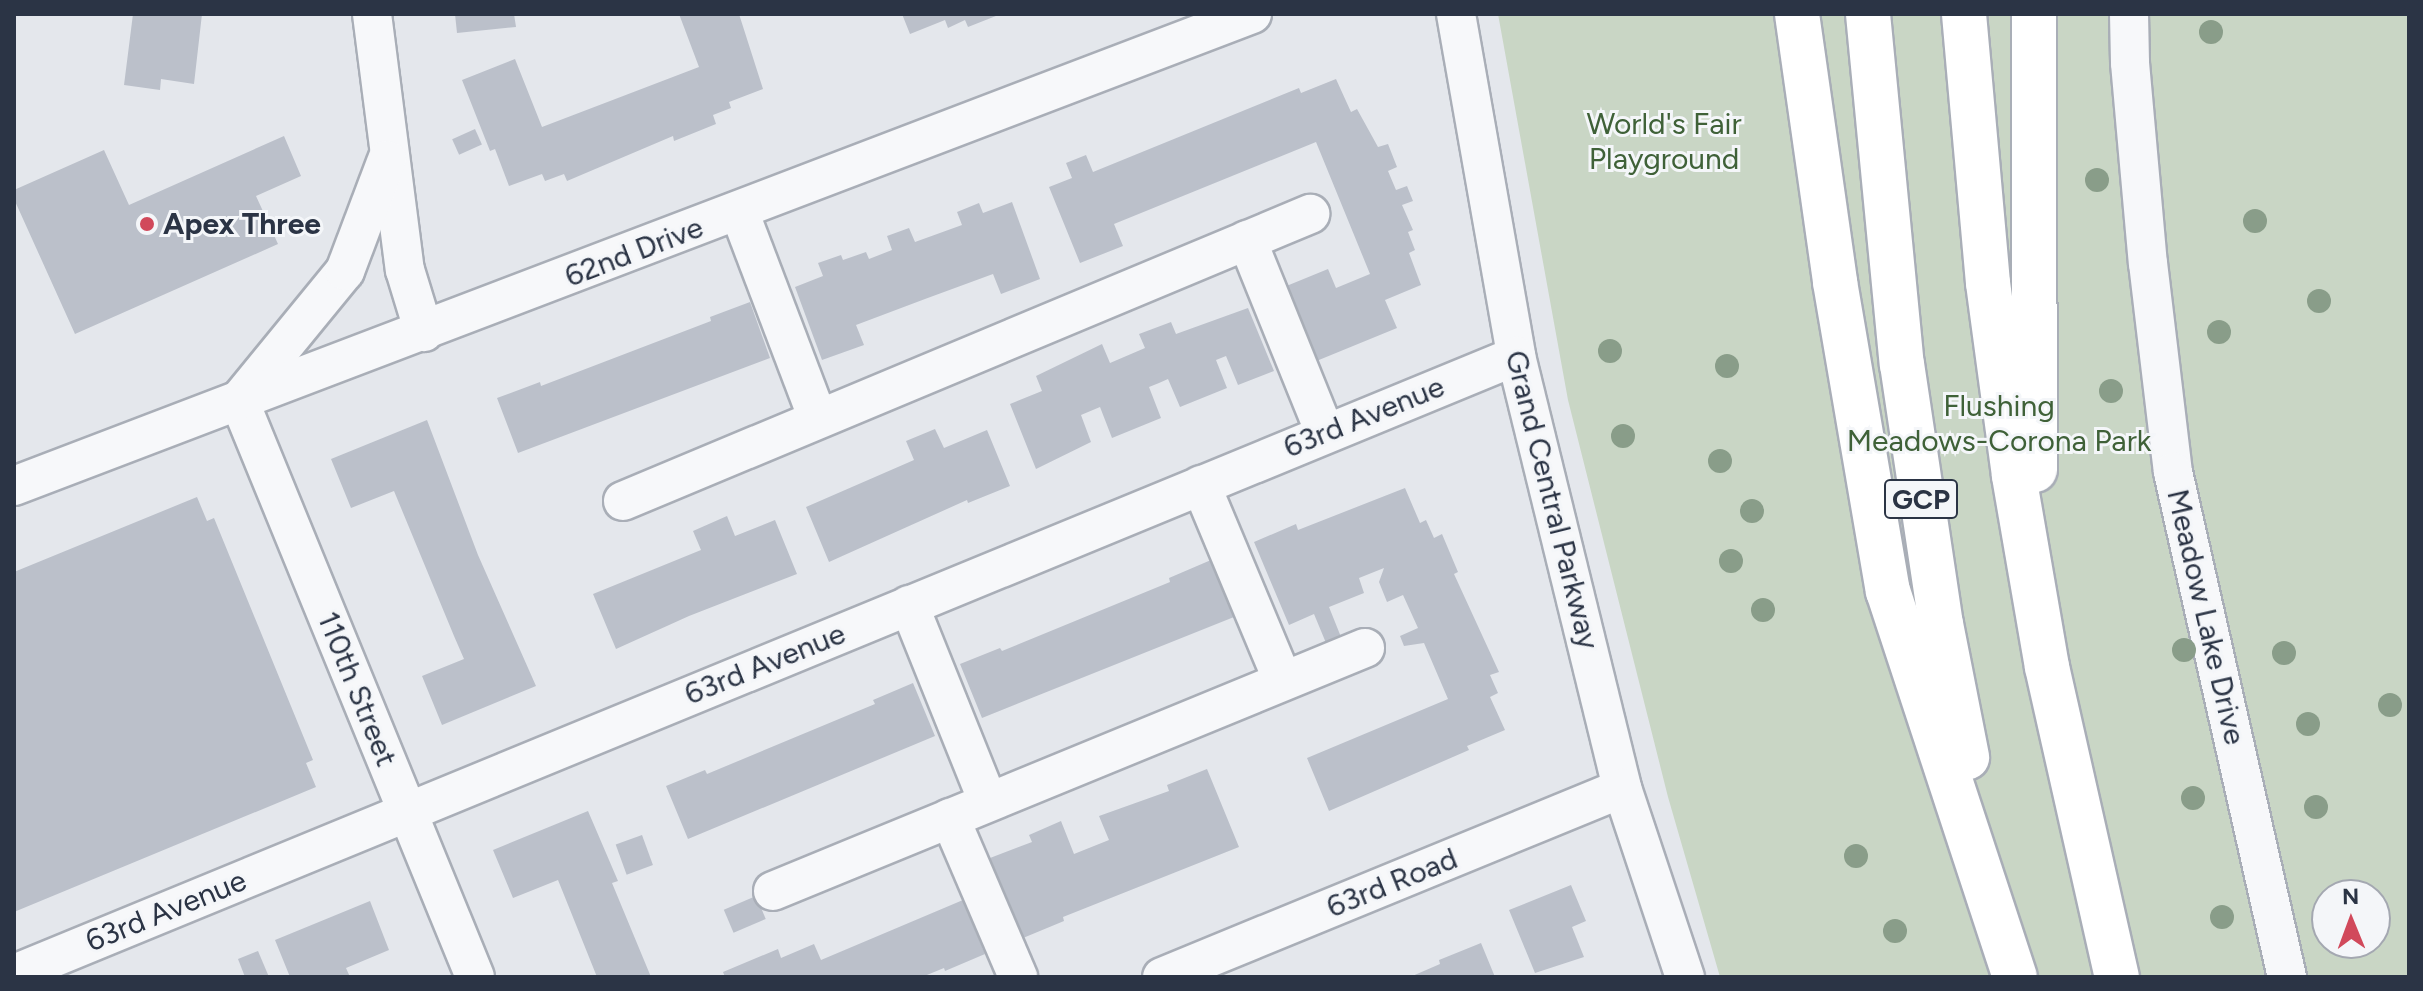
<!DOCTYPE html>
<style>
body{margin:0}
#map{position:relative;width:2423px;height:991px;overflow:hidden;background:#e4e7ec;font-family:Figtree,sans-serif}
div>[style]{position:absolute}
[style*='--x']{left:calc(var(--x)*1px);top:calc(var(--y)*1px);width:calc(var(--w)*1px);rotate:calc(var(--a)*1deg)}
.green>*{inset:0;background:#c9d6c5}
.building>*{inset:0;background:#bbc0ca;transform-origin:0 0}
.roads{filter:drop-shadow(2px 0 #a9aeb7) drop-shadow(-2px 0 #a9aeb7) drop-shadow(0 2px #a9aeb7) drop-shadow(0 -2px #a9aeb7)}
.minor>*{height:38px;margin:-19px;padding:0 19px;transform-origin:19px;border-radius:19px;background:#f7f8fa}
.highway>*{height:44px;margin:-22px;padding:0 22px;transform-origin:22px;border-radius:22px;background:#fff}
.trees>*{width:24px;height:24px;margin:-12px;border-radius:50%;background:#899d89}
.dots>*{width:22px;height:22px;translate:-50% -50%;box-sizing:border-box;border:4px solid #f4f6f9;border-radius:50%}
span{translate:-50% -50%;white-space:nowrap;text-align:center;line-height:1.15;-webkit-text-stroke:6px #f4f6f9;paint-order:stroke}
.shield-label span{padding:2px 6px;background:#f4f6f9;border:2px solid;border-radius:6px;-webkit-text-stroke-width:0}
.shield-label{font-size:28px;color:#2b3445;font-weight:700}
.park-label{font-size:30px;color:#3f6138}
.poi-label{font-size:30px;color:#2b3445;font-weight:700}
.left{translate:0 -50%;text-align:left}
.street-label{font-size:30px;color:#2b3445}
.frame{position:absolute;inset:0;border:16px solid #2b3445;pointer-events:none}
.north{position:absolute;left:2311px;top:879px;width:80px;height:80px;box-sizing:border-box;background:#f4f6f9;border:2px solid #a4a8b1;border-radius:50%;rotate:359deg;font-size:22px;font-weight:700;line-height:32px;text-align:center;color:#2b3445}
.north::after{content:'';display:block;margin:auto;width:28px;height:36px;background:#d1495b;clip-path:polygon(50% 0,100% 100%,50% 72%,0 100%)}
</style>
<div id="map">
<div class="green">
<i style="clip-path:polygon(evenodd,1498px 14px,2409px 14px,2409px 977px,1720px 977px,1668px 797px,1568px 400px,1498px 14px,2327px 895px,2375px 895px,2375px 943px,2327px 943px,2327px 895px)"></i>
</div>
<div class="building">
<i style="clip-path:polygon(133px 14px,202px 14px,194px 84px,161px 79px,160px 90px,124px 85px)"></i>
<i style="clip-path:polygon(455px 14px,514px 14px,516px 27px,457px 33px)"></i>
<i style="clip-path:polygon(679px 14px,739px 14px,763px 89px,729px 102px,731px 108px,713px 115px,716px 124px,674px 141px,673px 136px,567px 181px,564px 174px,545px 181px,542px 174px,509px 186px,495px 149px,490px 151px,462px 80px,515px 59px,542px 127px,699px 67px)"></i>
<i style="clip-path:polygon(902px 14px,1001px 14px,968px 27px,965px 20px,948px 28px,945px 20px,910px 34px)"></i>
<i style="clip-path:polygon(1336px 79px,1351px 112px,1357px 109px,1378px 147px,1388px 144px,1397px 167px,1388px 171px,1396px 190px,1407px 186px,1413px 201px,1402px 205px,1413px 230px,1408px 232px,1415px 250px,1409px 253px,1421px 285px,1385px 300px,1397px 328px,1314px 362px,1284px 287px,1328px 269px,1336px 288px,1370px 274px,1316px 142px,1114px 224px,1123px 246px,1080px 263px,1049px 187px,1072px 178px,1066px 163px,1086px 155px,1093px 172px,1299px 88px,1301px 93px)"></i>
<i style="left:475px;top:129px;width:17px;height:25px;rotate:66deg"></i>
<i style="clip-path:polygon(284px 136px,301px 176px,256px 196px,278px 244px,75px 334px,14px 199px,14px 190px,104px 150px,129px 205px)"></i>
<i style="clip-path:polygon(1012px 202px,1040px 279px,1001px 294px,993px 274px,925px 299px,856px 325px,864px 345px,822px 360px,795px 287px,823px 276px,818px 263px,841px 255px,843px 260px,866px 252px,869px 259px,892px 250px,887px 236px,909px 228px,915px 242px,962px 225px,957px 212px,979px 203px,983px 213px)"></i>
<i style="clip-path:polygon(750px 302px,770px 358px,518px 453px,497px 398px,540px 382px,541px 386px,711px 321px,710px 317px)"></i>
<i style="clip-path:polygon(1248px 308px,1274px 371px,1238px 385px,1226px 356px,1216px 360px,1227px 388px,1180px 407px,1168px 379px,1159px 383px,1149px 387px,1161px 418px,1112px 438px,1100px 407px,1081px 415px,1091px 442px,1036px 469px,1010px 404px,1042px 391px,1036px 376px,1102px 344px,1110px 363px,1145px 348px,1139px 334px,1171px 322px,1176px 334px)"></i>
<i style="clip-path:polygon(427px 420px,478px 555px,536px 686px,442px 725px,422px 676px,464px 659px,454px 636px,394px 491px,351px 508px,331px 459px)"></i>
<i style="clip-path:polygon(935px 429px,944px 448px,987px 430px,1010px 486px,968px 503px,967px 500px,829px 562px,806px 507px,914px 460px,906px 441px)"></i>
<i style="clip-path:polygon(1405px 488px,1420px 523px,1426px 520px,1434px 538px,1442px 534px,1458px 572px,1454px 574px,1499px 672px,1490px 675px,1498px 693px,1490px 697px,1505px 730px,1467px 746px,1469px 750px,1329px 811px,1307px 758px,1448px 699px,1424px 643px,1404px 646px,1400px 636px,1418px 628px,1403px 595px,1387px 602px,1379px 582px,1384px 568px,1359px 578px,1364px 593px,1329px 607px,1341px 637px,1326px 643px,1314px 614px,1289px 625px,1254px 542px,1296px 524px,1298px 530px)"></i>
<i style="clip-path:polygon(197px 497px,207px 521px,214px 518px,313px 760px,306px 763px,316px 787px,14px 912px,14px 572px)"></i>
<i style="clip-path:polygon(727px 516px,735px 536px,775px 520px,797px 574px,689px 616px,616px 649px,593px 594px,701px 550px,693px 531px)"></i>
<i style="clip-path:polygon(1211px 560px,1234px 617px,982px 718px,960px 664px,1000px 648px,1002px 651px,1170px 582px,1169px 578px)"></i>
<i style="clip-path:polygon(913px 683px,935px 736px,688px 839px,666px 786px,705px 770px,707px 774px,875px 704px,873px 700px)"></i>
<i style="clip-path:polygon(1207px 769px,1239px 847px,1063px 917px,1064px 921px,1023px 938px,990px 858px,1032px 842px,1029px 835px,1061px 821px,1074px 854px,1109px 840px,1099px 816px,1169px 791px,1167px 785px)"></i>
<i style="clip-path:polygon(588px 811px,618px 881px,612px 883px,651px 977px,597px 977px,558px 880px,513px 898px,493px 850px)"></i>
<i style="left:642px;top:835px;width:32px;height:28px;rotate:70deg"></i>
<i style="clip-path:polygon(1571px 885px,1586px 921px,1572px 927px,1584px 957px,1535px 973px,1509px 910px)"></i>
<i style="left:756px;top:896px;width:25px;height:35px;rotate:67deg"></i>
<i style="clip-path:polygon(963px 900px,985px 954px,945px 971px,944px 968px,922px 977px,725px 977px,723px 972px,778px 949px,781px 958px,814px 944px,821px 960px)"></i>
<i style="clip-path:polygon(370px 901px,389px 950px,346px 968px,350px 977px,290px 977px,275px 940px)"></i>
<i style="clip-path:polygon(1481px 943px,1495px 977px,1410px 977px,1440px 964px,1439px 960px)"></i>
<i style="clip-path:polygon(258px 951px,269px 977px,245px 977px,238px 959px)"></i>
</div>
<div class="roads">
<div class="minor">
<i style="--x:372;--y:14;--w:258;--a:82.7"></i>
<i style="--x:405;--y:270;--w:65;--a:73"></i>
<i style="--x:1456;--y:14;--w:347;--a:80"></i>
<i style="--x:1516;--y:356;--w:445;--a:76.2"></i>
<i style="--x:1622;--y:788;--w:199;--a:71.6"></i>
<i style="--x:2129;--y:14;--w:49;--a:88.8"></i>
<i style="--x:2130;--y:63;--w:201;--a:84.9"></i>
<i style="--x:2148;--y:263;--w:210;--a:83.2"></i>
<i style="--x:2173;--y:472;--w:518;--a:77.28"></i>
<i style="--x:739;--y:211;--w:222;--a:69.2"></i>
<i style="--x:1247;--y:240;--w:208;--a:68"></i>
<i style="--x:241;--y:398;--w:164;--a:-50.7"></i>
<i style="--x:345;--y:271;--w:119;--a:-69.3"></i>
<i style="--x:239;--y:400;--w:623;--a:67.75"></i>
<i style="--x:1201;--y:485;--w:212;--a:67.3"></i>
<i style="--x:14;--y:486;--w:1325;--a:-20.87"></i>
<i style="--x:623;--y:501;--w:745;--a:-22.67"></i>
<i style="--x:909;--y:605;--w:212;--a:68.1"></i>
<i style="--x:950;--y:818;--w:173;--a:66.8"></i>
<i style="--x:773;--y:891;--w:640;--a:-22.32"></i>
<i style="--x:14;--y:974;--w:1624;--a:-22.36"></i>
<i style="--x:1162;--y:977;--w:497;--a:-22.3"></i>
</div>
<div class="highway">
<i style="--x:1797;--y:14;--w:271;--a:81.9"></i>
<i style="--x:1835;--y:282;--w:314;--a:80.3"></i>
<i style="--x:1888;--y:591;--w:406;--a:71.8"></i>
<i style="--x:1868;--y:14;--w:352;--a:84.5"></i>
<i style="--x:1902;--y:364;--w:263;--a:81.5"></i>
<i style="--x:1941;--y:624;--w:136;--a:78.9"></i>
<i style="--x:1964;--y:14;--w:270;--a:84.9"></i>
<i style="--x:1988;--y:283;--w:195;--a:82.3"></i>
<i style="--x:2014;--y:476;--w:194;--a:80.2"></i>
<i style="--x:2047;--y:667;--w:318;--a:77.3"></i>
<i style="--x:2034;--y:14;--w:456;--a:89.9"></i>
</div>
</div>
<div class="trees">
<i style="left:2211px;top:32px"></i>
<i style="left:2097px;top:180px"></i>
<i style="left:2255px;top:221px"></i>
<i style="left:2319px;top:301px"></i>
<i style="left:2219px;top:332px"></i>
<i style="left:1610px;top:351px"></i>
<i style="left:1727px;top:366px"></i>
<i style="left:2111px;top:391px"></i>
<i style="left:1623px;top:436px"></i>
<i style="left:1720px;top:461px"></i>
<i style="left:1752px;top:511px"></i>
<i style="left:1731px;top:561px"></i>
<i style="left:1763px;top:610px"></i>
<i style="left:2184px;top:650px"></i>
<i style="left:2284px;top:653px"></i>
<i style="left:2390px;top:705px"></i>
<i style="left:2308px;top:724px"></i>
<i style="left:2193px;top:798px"></i>
<i style="left:2316px;top:807px"></i>
<i style="left:1856px;top:856px"></i>
<i style="left:2222px;top:917px"></i>
<i style="left:1895px;top:931px"></i>
</div>
<div class="dots">
<i style="left:147px;top:224px;background:#d1495b"></i>
</div>
<div class="shield-label">
<span style="left:1921px;top:499px">GCP</span>
</div>
<div class="park-label">
<span style="left:1664px;top:141px">World's Fair<br>Playground</span>
<span style="left:1999px;top:423px">Flushing<br>Meadows-Corona Park</span>
</div>
<div class="poi-label">
<span class="left" style="left:163px;top:224px">Apex Three</span>
</div>
<div class="street-label">
<span style="left:634px;top:252px;rotate:-21deg">62nd Drive</span>
<span style="left:1364px;top:417px;rotate:-22deg">63rd Avenue</span>
<span style="left:1552px;top:500px;rotate:76deg">Grand Central Parkway</span>
<span style="left:2206px;top:617px;rotate:77deg">Meadow Lake Drive</span>
<span style="left:765px;top:664px;rotate:-22deg">63rd Avenue</span>
<span style="left:357px;top:689px;rotate:68deg">110th Street</span>
<span style="left:1392px;top:883px;rotate:-22deg">63rd Road</span>
<span style="left:166px;top:911px;rotate:-22deg">63rd Avenue</span>
</div>
<div class="frame"></div>
<div class="north">N</div>
</div>
